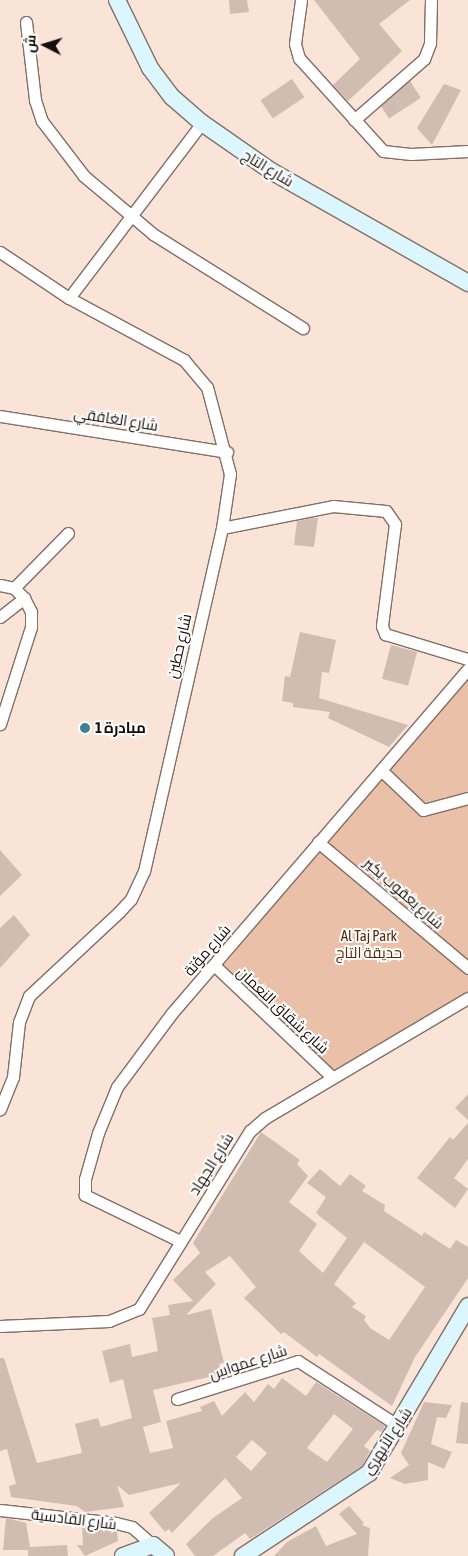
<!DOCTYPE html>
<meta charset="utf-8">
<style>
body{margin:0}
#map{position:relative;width:468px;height:1556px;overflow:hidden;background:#fae4d8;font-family:"Asap Condensed",Cairo,sans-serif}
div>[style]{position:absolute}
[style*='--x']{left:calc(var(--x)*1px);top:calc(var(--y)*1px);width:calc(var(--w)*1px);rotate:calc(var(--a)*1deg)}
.green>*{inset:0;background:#ebc0a9}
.building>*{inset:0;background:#d1bcb1;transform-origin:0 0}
.roads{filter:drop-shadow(1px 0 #836f65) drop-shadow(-1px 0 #836f65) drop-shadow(0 1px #836f65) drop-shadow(0 -1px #836f65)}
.street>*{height:11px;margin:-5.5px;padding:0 5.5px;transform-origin:5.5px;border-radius:5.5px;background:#fff}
.secondary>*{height:16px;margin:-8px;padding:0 8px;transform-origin:8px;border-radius:8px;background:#dcf6fd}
.dots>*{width:14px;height:14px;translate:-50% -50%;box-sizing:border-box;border:2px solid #fff;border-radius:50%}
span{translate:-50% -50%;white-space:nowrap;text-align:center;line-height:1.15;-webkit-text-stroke:4px #fff;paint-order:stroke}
.street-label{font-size:15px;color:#140d09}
.poi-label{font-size:15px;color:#140d09;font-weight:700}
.left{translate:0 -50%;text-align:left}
.park-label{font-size:15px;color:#5d2a09}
.north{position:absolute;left:20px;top:20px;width:50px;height:50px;-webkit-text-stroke:4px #fff;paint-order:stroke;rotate:275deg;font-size:14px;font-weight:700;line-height:20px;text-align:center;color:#140d09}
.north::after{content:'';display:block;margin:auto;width:18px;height:22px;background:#140d09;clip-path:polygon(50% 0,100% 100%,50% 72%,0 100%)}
</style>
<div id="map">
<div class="green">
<i style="clip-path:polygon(468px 672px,468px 1001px,335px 1077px,224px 965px)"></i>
</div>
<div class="building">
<i style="clip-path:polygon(229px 0,247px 0,249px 12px,230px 14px)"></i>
<i style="clip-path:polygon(314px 0,410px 0,379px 24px,402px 51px,348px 101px,333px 85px,360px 59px)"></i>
<i style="left:292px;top:79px;width:22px;height:38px;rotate:56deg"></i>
<i style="left:410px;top:81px;width:20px;height:38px;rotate:57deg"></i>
<i style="clip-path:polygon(444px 84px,461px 90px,432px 145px,417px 128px)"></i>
<i style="clip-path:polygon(313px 518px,318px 518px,314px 547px,294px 545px,297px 521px)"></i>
<i style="clip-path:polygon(300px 632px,336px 640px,329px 673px,322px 672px,319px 698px,408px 725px,389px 747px,328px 718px,330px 712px,293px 707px,293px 703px,282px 701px,285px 676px,290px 677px)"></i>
<i style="left:391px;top:645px;width:27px;height:35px;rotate:15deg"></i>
<i style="clip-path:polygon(0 850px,22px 875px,0 896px)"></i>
<i style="clip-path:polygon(14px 915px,30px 935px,0 968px,0 928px)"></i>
<i style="clip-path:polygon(468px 1094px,468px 1120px,455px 1108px)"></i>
<i style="clip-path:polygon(468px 1123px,468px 1159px,454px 1178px,468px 1189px,455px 1208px,417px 1178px,450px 1137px,453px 1140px)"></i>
<i style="clip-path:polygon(evenodd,261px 1132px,300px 1160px,297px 1164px,308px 1176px,289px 1202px,317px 1224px,299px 1251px,323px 1273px,347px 1238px,316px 1213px,326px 1197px,307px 1183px,320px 1169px,340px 1186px,350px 1174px,366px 1186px,362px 1191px,385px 1205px,384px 1211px,422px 1236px,424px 1232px,450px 1249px,456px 1240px,468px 1247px,468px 1278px,415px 1357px,392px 1406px,319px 1354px,317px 1357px,284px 1332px,281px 1334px,244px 1298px,256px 1287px,230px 1256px,205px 1272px,216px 1284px,186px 1315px,211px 1309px,224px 1363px,219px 1364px,222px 1374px,153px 1390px,161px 1422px,143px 1427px,150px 1453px,173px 1448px,166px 1421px,202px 1411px,200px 1407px,214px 1401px,222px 1416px,245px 1392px,254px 1402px,268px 1384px,274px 1389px,282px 1378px,306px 1396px,316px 1382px,385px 1426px,382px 1432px,377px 1430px,364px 1446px,370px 1451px,362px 1466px,250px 1539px,245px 1533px,213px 1556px,195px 1556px,186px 1544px,213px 1518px,242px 1498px,225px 1478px,172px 1533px,169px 1529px,165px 1532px,149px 1513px,181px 1483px,129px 1495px,117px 1485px,124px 1507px,85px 1512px,77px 1506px,11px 1497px,9px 1486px,16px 1484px,7px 1449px,0 1451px,0 1358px,4px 1358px,37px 1463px,82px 1453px,75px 1424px,98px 1418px,101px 1427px,132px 1418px,123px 1379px,110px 1383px,102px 1351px,130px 1344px,132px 1357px,158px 1351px,152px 1318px,170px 1315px,168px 1305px,193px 1301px,173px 1280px,200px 1253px,193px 1243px,261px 1132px,364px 1242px,425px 1287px,389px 1340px,370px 1328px,364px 1320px,366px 1316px,352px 1307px,356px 1303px,334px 1284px,364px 1242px,261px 1132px,334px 1414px,353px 1429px,327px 1462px,307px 1448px,334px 1414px,261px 1132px,252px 1440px,267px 1453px,251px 1471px,236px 1457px,252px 1440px)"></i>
<i style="clip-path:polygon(424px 1402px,452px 1405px,446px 1418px,437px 1417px,431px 1444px,452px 1452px,444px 1469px,428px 1462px,428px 1480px,405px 1484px,390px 1478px,409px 1465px,401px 1453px)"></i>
<i style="clip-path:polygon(461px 1402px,468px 1403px,468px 1444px,456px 1443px)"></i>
<i style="clip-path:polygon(349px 1506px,364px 1523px,362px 1525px,370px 1528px,368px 1556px,274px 1556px,287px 1542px,316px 1526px,326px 1546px,357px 1534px,339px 1514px)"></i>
<i style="clip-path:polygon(6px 1518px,26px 1523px,30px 1547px,67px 1545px,68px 1556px,28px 1556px,28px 1550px,3px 1550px)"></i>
<i style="clip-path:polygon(82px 1527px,117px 1531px,118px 1541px,85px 1556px,77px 1545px,83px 1545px)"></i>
</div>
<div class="roads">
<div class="street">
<i style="--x:301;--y:0;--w:44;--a:97.8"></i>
<i style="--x:295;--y:44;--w:15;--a:74"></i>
<i style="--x:299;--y:58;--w:125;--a:47.9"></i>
<i style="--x:383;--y:151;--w:28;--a:6"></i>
<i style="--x:411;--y:154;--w:57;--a:-3"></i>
<i style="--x:26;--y:22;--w:79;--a:83.4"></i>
<i style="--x:35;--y:100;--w:22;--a:72"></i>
<i style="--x:42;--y:121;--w:69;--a:52.6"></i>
<i style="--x:84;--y:176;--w:90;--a:40"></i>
<i style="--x:153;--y:234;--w:177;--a:32.1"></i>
<i style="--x:354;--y:120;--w:93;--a:-41.1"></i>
<i style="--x:424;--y:59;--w:17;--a:-69"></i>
<i style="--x:430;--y:43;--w:43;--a:-88.7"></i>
<i style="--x:0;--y:252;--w:83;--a:33.7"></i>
<i style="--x:69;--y:298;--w:131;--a:28.3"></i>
<i style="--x:184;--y:360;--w:35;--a:50"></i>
<i style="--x:207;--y:387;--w:90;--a:75.2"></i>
<i style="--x:230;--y:474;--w:55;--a:98.4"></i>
<i style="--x:222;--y:528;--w:352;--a:102.8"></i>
<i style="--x:144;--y:871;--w:31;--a:115"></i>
<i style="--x:131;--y:899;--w:18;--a:133"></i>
<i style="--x:119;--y:912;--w:123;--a:137"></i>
<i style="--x:29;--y:996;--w:28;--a:111"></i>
<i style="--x:19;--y:1022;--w:55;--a:96.2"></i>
<i style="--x:13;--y:1077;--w:35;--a:112"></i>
<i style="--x:69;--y:298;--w:220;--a:-52.8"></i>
<i style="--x:0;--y:416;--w:230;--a:9"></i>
<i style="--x:222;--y:528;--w:113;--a:-11.2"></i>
<i style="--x:333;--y:506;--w:53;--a:5.4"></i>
<i style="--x:386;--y:511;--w:16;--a:55"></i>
<i style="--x:395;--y:524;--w:103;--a:97.3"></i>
<i style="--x:382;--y:626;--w:9;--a:69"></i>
<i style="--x:385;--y:634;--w:87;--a:16.8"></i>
<i style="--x:0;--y:585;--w:14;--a:12"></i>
<i style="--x:14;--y:588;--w:14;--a:45"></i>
<i style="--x:24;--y:598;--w:16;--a:63"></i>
<i style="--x:31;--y:612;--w:15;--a:90"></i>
<i style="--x:31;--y:627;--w:102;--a:107.7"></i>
<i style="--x:14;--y:588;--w:77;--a:-45.5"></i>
<i style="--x:0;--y:617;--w:31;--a:-38"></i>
<i style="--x:381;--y:770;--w:58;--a:43.6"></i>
<i style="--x:423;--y:810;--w:47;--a:-14.9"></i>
<i style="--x:318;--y:842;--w:196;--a:40"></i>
<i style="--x:214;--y:965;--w:163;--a:43.5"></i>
<i style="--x:180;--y:1241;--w:106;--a:-154.2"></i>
<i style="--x:85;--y:1195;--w:16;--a:-90"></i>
<i style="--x:85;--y:1179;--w:48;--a:-74.2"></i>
<i style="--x:98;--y:1133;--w:50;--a:-67.6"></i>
<i style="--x:117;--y:1087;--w:92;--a:-53.4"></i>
<i style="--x:172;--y:1013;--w:454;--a:-49.3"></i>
<i style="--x:0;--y:1326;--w:109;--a:-2.6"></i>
<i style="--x:109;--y:1321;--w:32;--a:-22"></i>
<i style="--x:139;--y:1309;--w:210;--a:-58.1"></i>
<i style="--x:250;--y:1131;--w:20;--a:-41"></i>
<i style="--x:265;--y:1118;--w:236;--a:-30.6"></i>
<i style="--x:177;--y:1399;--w:127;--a:-17.4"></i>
<i style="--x:298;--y:1361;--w:120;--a:32.8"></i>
<i style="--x:0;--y:1510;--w:117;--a:6.4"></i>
<i style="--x:116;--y:1523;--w:16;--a:14"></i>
<i style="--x:132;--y:1527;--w:28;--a:41"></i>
</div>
<div class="secondary">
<i style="--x:117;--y:0;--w:76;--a:64.1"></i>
<i style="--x:150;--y:68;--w:36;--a:53"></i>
<i style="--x:172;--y:97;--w:40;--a:41"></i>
<i style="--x:202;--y:123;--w:84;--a:34.8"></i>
<i style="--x:271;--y:171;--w:227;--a:29.6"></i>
<i style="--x:123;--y:1556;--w:32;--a:-20"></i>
<i style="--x:153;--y:1545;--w:17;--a:40"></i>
<i style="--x:243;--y:1556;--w:151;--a:-33.4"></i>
<i style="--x:369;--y:1473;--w:194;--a:-59.3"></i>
</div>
</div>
<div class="dots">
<i style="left:85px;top:728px;background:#3e7f92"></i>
</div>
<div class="street-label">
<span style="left:268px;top:168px;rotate:31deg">شارع التاج</span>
<span style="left:116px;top:419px;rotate:9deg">شارع الغافقي</span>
<span style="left:179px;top:646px;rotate:-77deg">شارع حطين</span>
<span style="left:404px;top:893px;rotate:41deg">شارع يعقوب بكير</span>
<span style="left:207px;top:950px;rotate:-49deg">شارع مؤتة</span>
<span style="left:283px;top:1010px;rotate:43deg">شارع شقاق النعمان</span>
<span style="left:211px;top:1164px;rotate:-58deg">شارع الجهاد</span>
<span style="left:248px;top:1362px;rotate:-18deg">شارع عمواس</span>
<span style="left:387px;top:1441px;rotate:-57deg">شارع الأبهري</span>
<span style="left:74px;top:1519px;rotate:7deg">شارع القادسية</span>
</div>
<div class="poi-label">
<span class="left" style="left:95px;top:728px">مبادرة 1</span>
</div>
<div class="park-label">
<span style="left:369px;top:944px">Al Taj Park<br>حديقة التاج</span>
</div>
<div class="north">ش</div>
</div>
